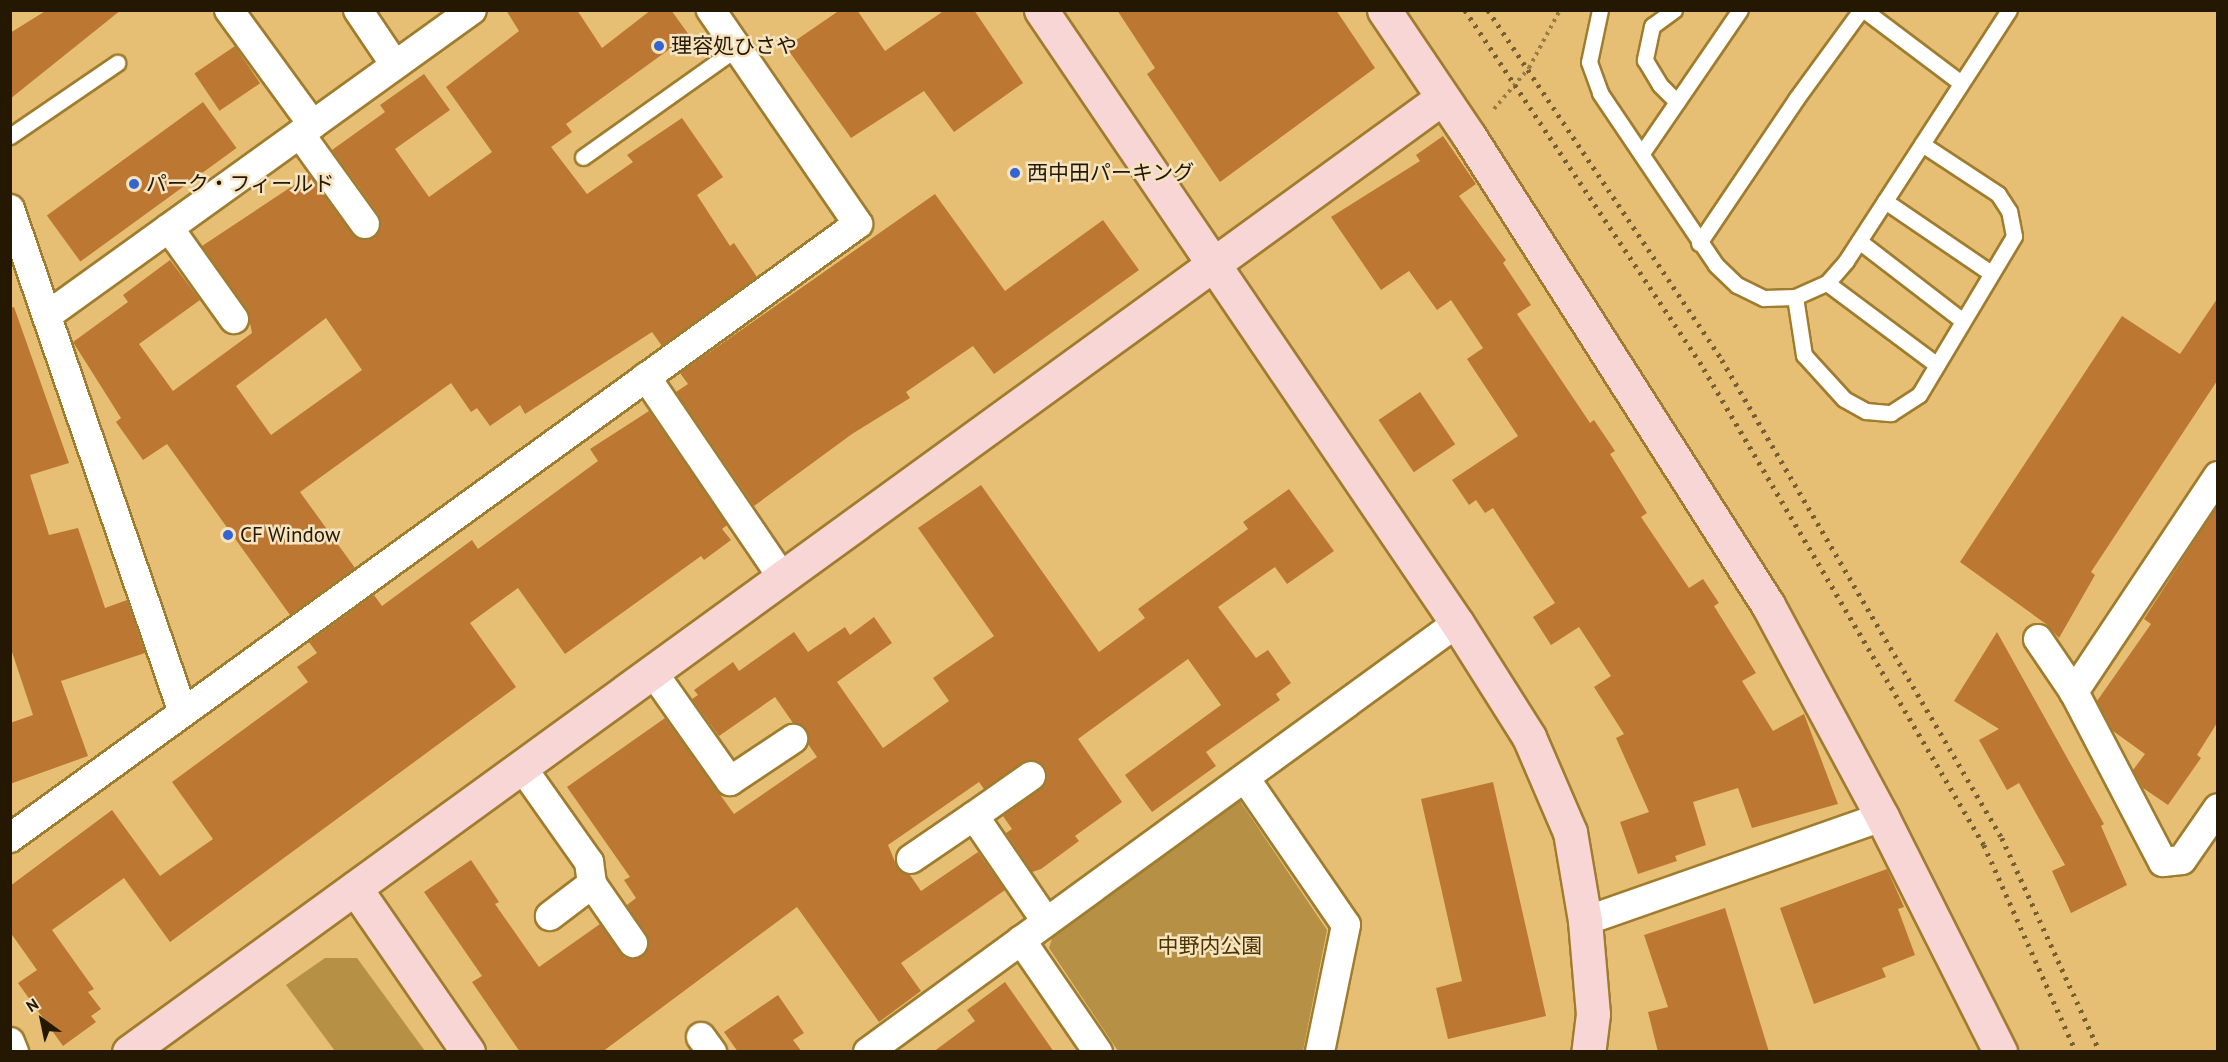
<!DOCTYPE html>
<meta charset="utf-8">
<style>
body{margin:0}
#map{position:relative;width:2228px;height:1062px;overflow:hidden;background:#e6bf74;font-family:"PT Sans","Noto Sans JP",sans-serif}
div>[style]{position:absolute}
[style*='--x']{left:calc(var(--x)*1px);top:calc(var(--y)*1px);width:calc(var(--w)*1px);rotate:calc(var(--a)*1deg)}
.green>*{inset:0;background:#b59045}
.building>*{inset:0;background:#bc7832;transform-origin:0 0}
.path>*{height:4px;margin-top:-2px;transform-origin:0;background:repeating-linear-gradient(90deg,#987c46 0 3px,transparent 0 7.5px)}
.roads{filter:drop-shadow(2px 0 #a07c2e) drop-shadow(-2px 0 #a07c2e) drop-shadow(0 2px #a07c2e) drop-shadow(0 -2px #a07c2e)}
.lane>*{height:15px;margin:-7.5px;padding:0 7.5px;transform-origin:7.5px;border-radius:7.5px;background:#fff}
.street>*{height:28px;margin:-14px;padding:0 14px;transform-origin:14px;border-radius:14px;background:#fff}
.secondary>*{height:33px;margin:-16.5px;padding:0 16.5px;transform-origin:16.5px;border-radius:16.5px;background:#f7d6d5}
.rail>*{height:4.5px;margin-top:-2.25px;transform-origin:0;background:repeating-linear-gradient(90deg,#765f32 0 3px,transparent 0 9px)}
.dots>*{width:16px;height:16px;translate:-50% -50%;box-sizing:border-box;border:3px solid #f6e3bf;border-radius:50%}
span{translate:-50% -50%;white-space:nowrap;text-align:center;line-height:1.15;-webkit-text-stroke:5px #f6e3bf;paint-order:stroke}
.poi-label{font-size:21px;color:#241802}
.left{translate:0 -50%;text-align:left}
.park-label{font-size:21px;color:#4a3400}
.frame{position:absolute;inset:0;border:12px solid #241802;pointer-events:none}
.north{position:absolute;left:12px;top:990px;width:60px;height:60px;-webkit-text-stroke:4px #f6e3bf;paint-order:stroke;rotate:327deg;font-size:16px;font-weight:700;line-height:24px;text-align:center;color:#241802}
.north::after{content:'';display:block;margin:auto;width:21px;height:27px;background:#241802;clip-path:polygon(50% 0,100% 100%,50% 72%,0 100%)}
</style>
<div id="map">
<div class="green">
<i style="clip-path:polygon(1240px 801px,1327px 930px,1303px 1051px,1118px 1051px,1049px 948px,1055px 929px,1227px 802px)"></i>
<i style="clip-path:polygon(325px 958px,357px 958px,425px 1051px,335px 1051px,286px 985px)"></i>
</div>
<div class="building">
<i style="clip-path:polygon(47px 10px,121px 10px,10px 99px,10px 33px)"></i>
<i style="clip-path:polygon(evenodd,506px 10px,577px 10px,602px 48px,651px 10px,671px 10px,689px 35px,566px 124px,572px 132px,551px 147px,587px 194px,633px 162px,627px 155px,682px 118px,723px 177px,697px 195px,730px 246px,734px 243px,757px 277px,662px 346px,652px 332px,525px 414px,520px 405px,490px 426px,477px 408px,471px 412px,451px 383px,300px 492px,355px 568px,290px 615px,167px 444px,143px 460px,116px 422px,121px 418px,73px 342px,128px 302px,123px 295px,170px 260px,200px 300px,139px 344px,173px 391px,252px 333px,247px 309px,202px 246px,309px 175px,352px 234px,366px 240px,375px 237px,380px 230px,379px 215px,332px 150px,385px 112px,380px 105px,424px 74px,450px 110px,395px 149px,429px 197px,492px 152px,446px 87px,519px 31px,506px 10px,326px 318px,362px 370px,271px 435px,236px 386px,326px 318px)"></i>
<i style="clip-path:polygon(840px 10px,857px 10px,885px 51px,945px 10px,974px 10px,1023px 83px,954px 132px,924px 91px,851px 138px,786px 47px)"></i>
<i style="clip-path:polygon(1117px 10px,1336px 10px,1375px 68px,1220px 182px,1147px 74px,1155px 68px)"></i>
<i style="left:235px;top:46px;width:45px;height:49px;rotate:56deg"></i>
<i style="left:203px;top:102px;width:57px;height:193px;rotate:54deg"></i>
<i style="clip-path:polygon(1443px 136px,1476px 184px,1459px 196px,1506px 260px,1503px 263px,1531px 305px,1517px 314px,1590px 423px,1594px 420px,1615px 451px,1610px 454px,1647px 513px,1641px 517px,1689px 588px,1703px 579px,1719px 603px,1714px 606px,1756px 673px,1742px 681px,1773px 731px,1804px 714px,1838px 804px,1752px 828px,1738px 788px,1693px 802px,1706px 845px,1675px 856px,1677px 861px,1638px 874px,1620px 822px,1649px 812px,1616px 738px,1624px 734px,1594px 687px,1611px 676px,1579px 627px,1551px 645px,1533px 617px,1555px 603px,1493px 508px,1485px 513px,1476px 500px,1469px 505px,1452px 480px,1518px 436px,1467px 359px,1483px 348px,1451px 300px,1437px 310px,1409px 271px,1381px 290px,1331px 217px,1420px 161px,1416px 155px)"></i>
<i style="clip-path:polygon(935px 194px,1005px 291px,1103px 220px,1139px 270px,994px 374px,973px 346px,906px 392px,910px 398px,852px 434px,754px 506px,676px 392px,688px 384px,680px 373px)"></i>
<i style="clip-path:polygon(2217px 299px,2217px 381px,2091px 572px,2095px 575px,2059px 638px,2046px 624px,1960px 562px,2122px 316px,2180px 354px)"></i>
<i style="clip-path:polygon(14px 307px,69px 463px,30px 475px,49px 535px,78px 528px,105px 608px,127px 600px,145px 653px,61px 681px,88px 756px,10px 784px,10px 723px,33px 715px,10px 646px,10px 308px)"></i>
<i style="left:1420px;top:392px;width:63px;height:50px;rotate:56deg"></i>
<i style="clip-path:polygon(649px 411px,727px 525px,722px 529px,731px 540px,704px 560px,701px 556px,565px 654px,518px 588px,470px 623px,516px 687px,170px 942px,124px 878px,52px 930px,94px 989px,88px 992px,101px 1009px,91px 1016px,96px 1022px,63px 1046px,18px 983px,37px 970px,10px 932px,10px 886px,112px 810px,160px 876px,213px 839px,172px 782px,308px 682px,297px 667px,317px 653px,309px 642px,374px 595px,382px 606px,472px 540px,478px 549px,598px 461px,590px 449px)"></i>
<i style="clip-path:polygon(981px 485px,1099px 652px,1145px 618px,1138px 609px,1248px 529px,1243px 522px,1289px 489px,1334px 551px,1287px 584px,1275px 567px,1218px 607px,1256px 658px,1268px 650px,1291px 683px,1276px 694px,1280px 700px,1206px 752px,1216px 766px,1152px 812px,1125px 775px,1221px 705px,1188px 659px,1078px 739px,1122px 802px,1075px 836px,1079px 841px,1041px 869px,1032px 872px,1006px 833px,1012px 829px,1003px 816px,1046px 783px,1045px 767px,1030px 760px,984px 789px,979px 782px,888px 845px,898px 869px,910px 875px,921px 891px,978px 852px,1005px 890px,901px 963px,921px 991px,879px 1022px,797px 907px,602px 1052px,520px 1052px,472px 982px,482px 976px,424px 892px,471px 860px,499px 902px,495px 904px,539px 967px,600px 924px,625px 958px,643px 956px,649px 941px,627px 905px,636px 898px,624px 880px,630px 877px,567px 787px,665px 718px,734px 814px,817px 757px,808px 744px,806px 729px,793px 723px,775px 697px,719px 736px,692px 699px,698px 695px,694px 690px,733px 662px,739px 671px,794px 632px,808px 652px,845px 627px,850px 635px,874px 617px,892px 643px,837px 682px,883px 748px,949px 701px,933px 678px,994px 636px,918px 528px)"></i>
<i style="clip-path:polygon(2217px 506px,2217px 723px,2197px 755px,2201px 758px,2168px 805px,2143px 788px,2133px 770px,2145px 754px,2113px 731px,2097px 701px,2151px 624px,2144px 619px)"></i>
<i style="clip-path:polygon(1997px 632px,2104px 824px,2101px 826px,2127px 885px,2071px 913px,2052px 871px,2065px 865px,2019px 783px,2007px 790px,1979px 740px,1999px 729px,1954px 701px)"></i>
<i style="clip-path:polygon(1493px 782px,1546px 1016px,1448px 1039px,1436px 988px,1462px 981px,1421px 799px)"></i>
<i style="clip-path:polygon(1887px 869px,1904px 907px,1898px 909px,1915px 955px,1882px 968px,1886px 977px,1814px 1004px,1780px 908px)"></i>
<i style="clip-path:polygon(1725px 908px,1769px 1052px,1658px 1052px,1648px 1012px,1668px 1007px,1644px 935px)"></i>
<i style="clip-path:polygon(1005px 982px,1054px 1052px,933px 1052px,975px 1021px,967px 1010px)"></i>
<i style="clip-path:polygon(778px 995px,804px 1033px,793px 1040px,802px 1052px,738px 1052px,724px 1032px)"></i>
</div>
<div class="path">
<i style="--x:1494;--y:109;--w:54;--a:-49.5"></i>
<i style="--x:1529;--y:68;--w:66;--a:-61.9"></i>
</div>
<div class="roads">
<div class="lane">
<i style="--x:1600;--y:10;--w:53;--a:101.9"></i>
<i style="--x:1589;--y:62;--w:33;--a:70"></i>
<i style="--x:1600;--y:93;--w:207;--a:56"></i>
<i style="--x:1716;--y:265;--w:29;--a:44"></i>
<i style="--x:1737;--y:285;--w:30;--a:26"></i>
<i style="--x:1764;--y:298;--w:31;--a:-2"></i>
<i style="--x:1795;--y:297;--w:35;--a:-24"></i>
<i style="--x:1827;--y:283;--w:29;--a:-49"></i>
<i style="--x:1846;--y:261;--w:299;--a:-57"></i>
<i style="--x:1674;--y:10;--w:27;--a:144"></i>
<i style="--x:1652;--y:26;--w:35;--a:102"></i>
<i style="--x:1645;--y:60;--w:29;--a:59"></i>
<i style="--x:1660;--y:85;--w:24;--a:45"></i>
<i style="--x:1864;--y:10;--w:121;--a:37"></i>
<i style="--x:10;--y:136;--w:130;--a:-34.3"></i>
<i style="--x:1642;--y:153;--w:173;--a:-55.6"></i>
<i style="--x:583;--y:157;--w:189;--a:-35.3"></i>
<i style="--x:1885;--y:201;--w:128;--a:34.2"></i>
<i style="--x:1859;--y:241;--w:131;--a:37.6"></i>
<i style="--x:1699;--y:243;--w:174;--a:-56"></i>
<i style="--x:1796;--y:99;--w:110;--a:-53.9"></i>
<i style="--x:1827;--y:283;--w:137;--a:36.7"></i>
<i style="--x:1795;--y:297;--w:59;--a:81.2"></i>
<i style="--x:1804;--y:355;--w:59;--a:47.7"></i>
<i style="--x:1844;--y:399;--w:25;--a:29"></i>
<i style="--x:1866;--y:411;--w:25;--a:5"></i>
<i style="--x:1891;--y:413;--w:33;--a:-33"></i>
<i style="--x:1919;--y:395;--w:185;--a:-59.1"></i>
<i style="--x:2014;--y:236;--w:25;--a:-101"></i>
<i style="--x:2009;--y:211;--w:20;--a:-123"></i>
<i style="--x:1998;--y:194;--w:91;--a:-146.7"></i>
</div>
<div class="street">
<i style="--x:229;--y:10;--w:142;--a:53.9"></i>
<i style="--x:358;--y:10;--w:66;--a:56.1"></i>
<i style="--x:300;--y:134;--w:111;--a:54.2"></i>
<i style="--x:10;--y:209;--w:530;--a:71.05"></i>
<i style="--x:169;--y:228;--w:112;--a:54.5"></i>
<i style="--x:48;--y:315;--w:522;--a:-35.73"></i>
<i style="--x:646;--y:377;--w:242;--a:55.8"></i>
<i style="--x:2218;--y:476;--w:260;--a:123.7"></i>
<i style="--x:2074;--y:692;--w:192;--a:62.4"></i>
<i style="--x:2163;--y:862;--w:19;--a:-6"></i>
<i style="--x:2182;--y:860;--w:63;--a:-55.3"></i>
<i style="--x:2038;--y:639;--w:64;--a:55.8"></i>
<i style="--x:652;--y:671;--w:135;--a:54.7"></i>
<i style="--x:730;--y:781;--w:76;--a:-33.7"></i>
<i style="--x:521;--y:766;--w:118;--a:54.7"></i>
<i style="--x:589;--y:862;--w:22;--a:82"></i>
<i style="--x:592;--y:884;--w:53;--a:142.7"></i>
<i style="--x:1031;--y:776;--w:70;--a:144.9"></i>
<i style="--x:974;--y:816;--w:127;--a:55.6"></i>
<i style="--x:1245;--y:778;--w:178;--a:55.5"></i>
<i style="--x:1346;--y:925;--w:130;--a:101.6"></i>
<i style="--x:10;--y:838;--w:1047;--a:-35.91"></i>
<i style="--x:858;--y:224;--w:260;--a:-124.5"></i>
<i style="--x:911;--y:859;--w:76;--a:-34.3"></i>
<i style="--x:592;--y:884;--w:72;--a:55.2"></i>
<i style="--x:1585;--y:921;--w:315;--a:-19.3"></i>
<i style="--x:1021;--y:940;--w:136;--a:55.5"></i>
<i style="--x:701;--y:1037;--w:19;--a:54"></i>
<i style="--x:10;--y:1042;--w:11;--a:68"></i>
<i style="--x:868;--y:1052;--w:729;--a:-36.07"></i>
</div>
<div class="secondary">
<i style="--x:1041;--y:10;--w:741;--a:55.84"></i>
<i style="--x:1457;--y:623;--w:135;--a:57.7"></i>
<i style="--x:1529;--y:737;--w:103;--a:66.7"></i>
<i style="--x:1570;--y:832;--w:90;--a:80.4"></i>
<i style="--x:1585;--y:921;--w:93;--a:85.1"></i>
<i style="--x:1593;--y:1014;--w:38;--a:97"></i>
<i style="--x:1384;--y:10;--w:152;--a:56"></i>
<i style="--x:1469;--y:136;--w:556;--a:57.48"></i>
<i style="--x:1768;--y:605;--w:241;--a:61.7"></i>
<i style="--x:1882;--y:817;--w:263;--a:63.3"></i>
<i style="--x:355;--y:888;--w:199;--a:55.4"></i>
<i style="--x:129;--y:1052;--w:1623;--a:-36"></i>
</div>
</div>
<div class="rail">
<i style="--x:1465;--y:10;--w:431;--a:56.3"></i>
<i style="--x:1704;--y:369;--w:552;--a:59.53"></i>
<i style="--x:1984;--y:845;--w:227;--a:66"></i>
<i style="--x:1488;--y:10;--w:421;--a:56.2"></i>
<i style="--x:1722;--y:360;--w:554;--a:59.64"></i>
<i style="--x:2002;--y:838;--w:235;--a:65.4"></i>
</div>
<div class="dots">
<i style="left:659px;top:46px;background:#3165d4"></i>
<i style="left:1015px;top:173px;background:#3165d4"></i>
<i style="left:134px;top:184px;background:#3165d4"></i>
<i style="left:228px;top:535px;background:#3165d4"></i>
</div>
<div class="poi-label">
<span class="left" style="left:671px;top:46px">理容処ひさや</span>
<span class="left" style="left:1027px;top:173px">西中田パーキング</span>
<span class="left" style="left:146px;top:184px">パーク・フィールド</span>
<span class="left" style="left:240px;top:535px">CF Window</span>
</div>
<div class="park-label">
<span style="left:1210px;top:946px">中野内公園</span>
</div>
<div class="frame"></div>
<div class="north">N</div>
</div>
